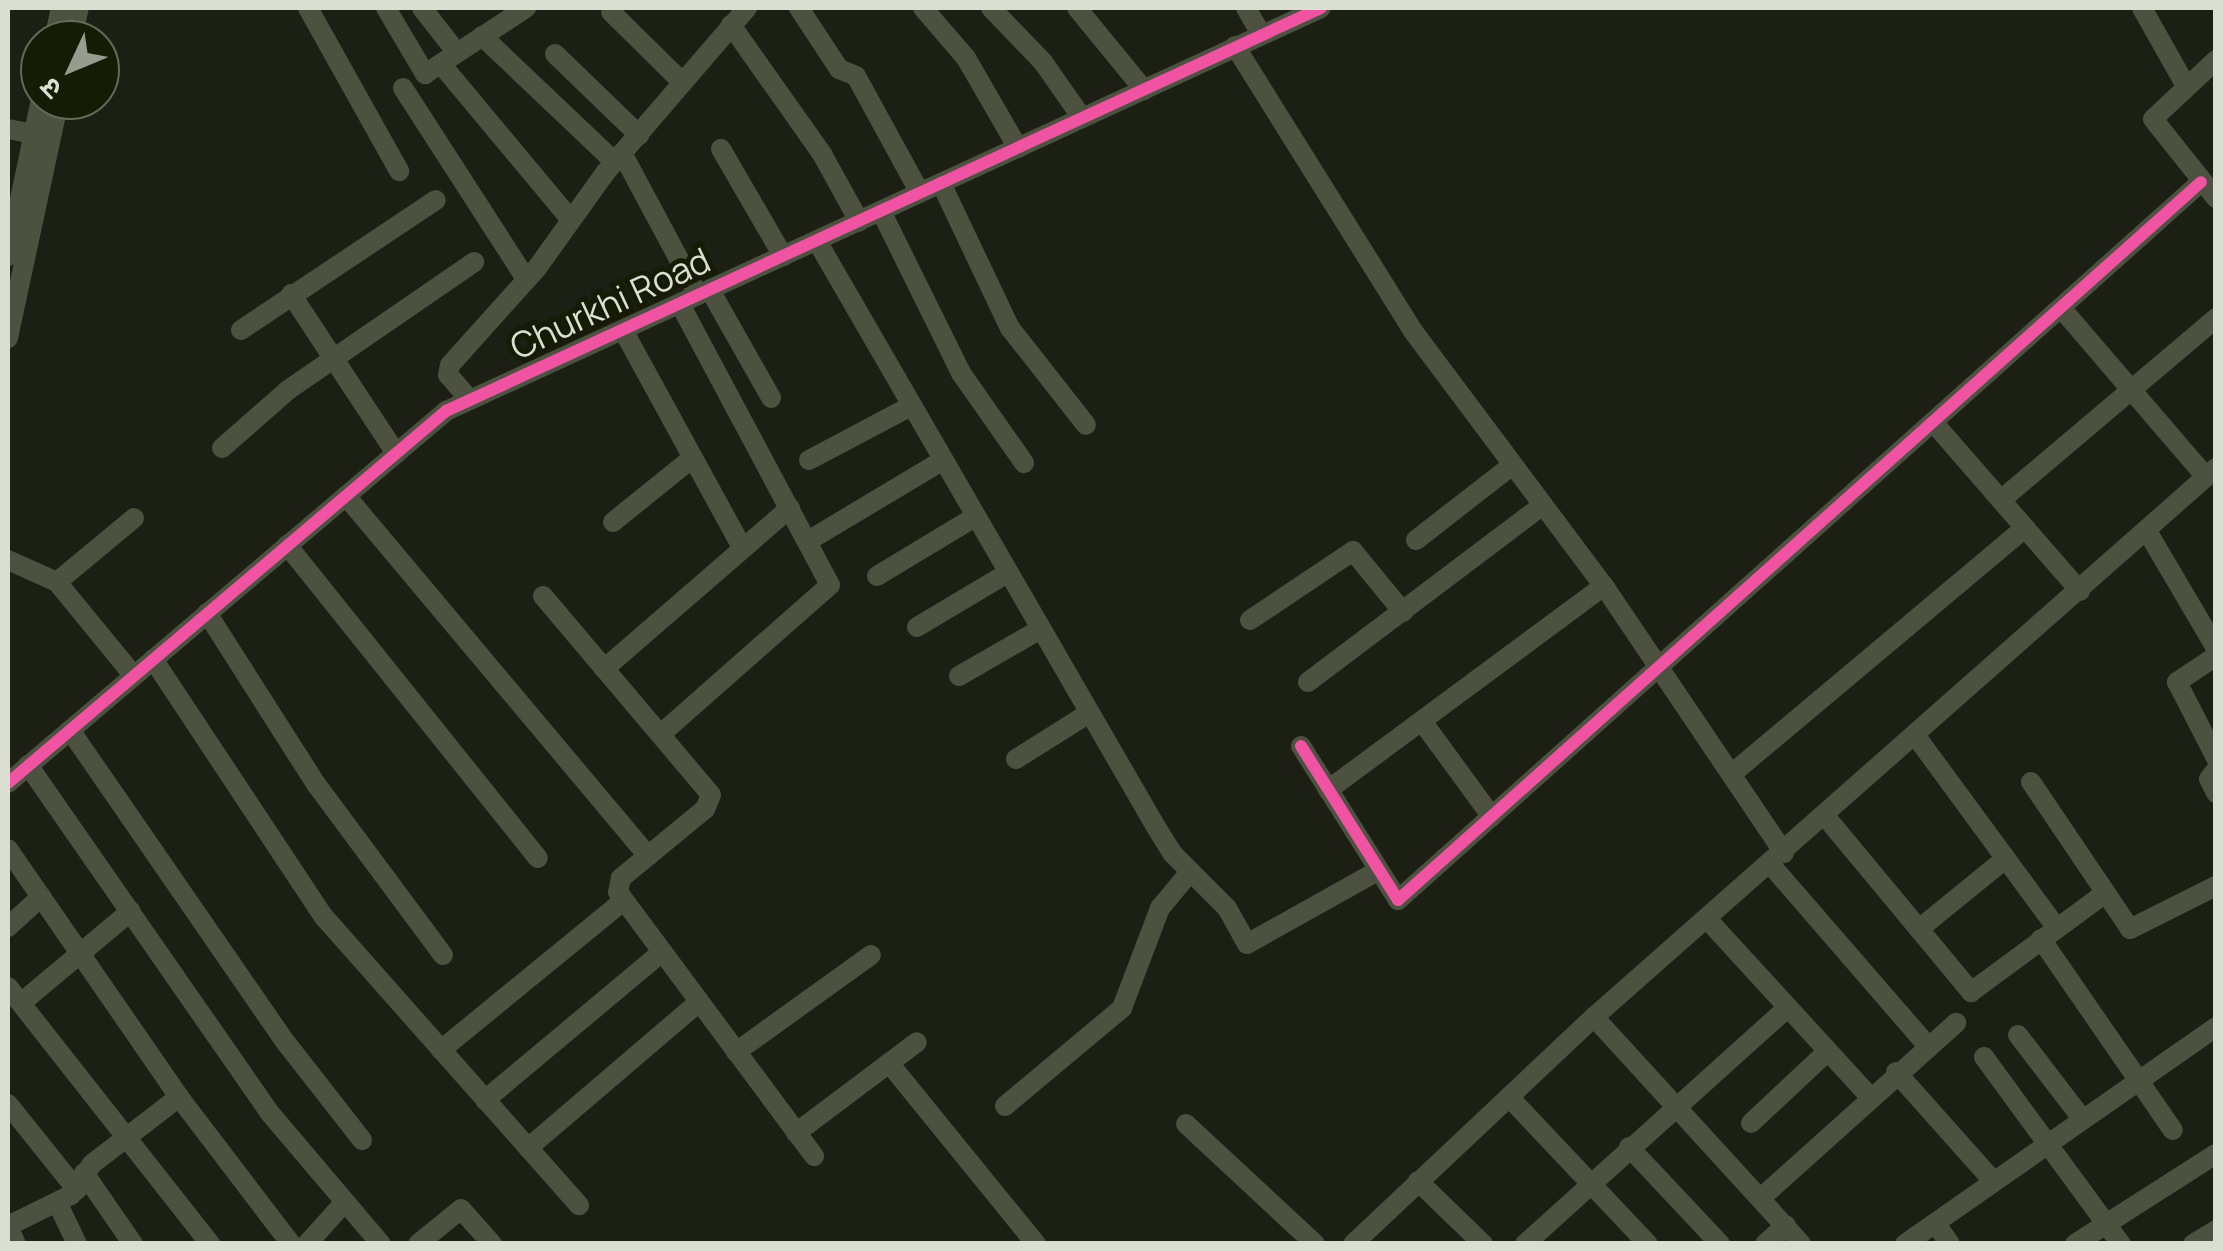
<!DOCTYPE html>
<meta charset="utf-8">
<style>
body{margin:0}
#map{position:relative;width:2223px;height:1251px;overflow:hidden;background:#1c1f13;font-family:Manrope,"Noto Sans Devanagari",sans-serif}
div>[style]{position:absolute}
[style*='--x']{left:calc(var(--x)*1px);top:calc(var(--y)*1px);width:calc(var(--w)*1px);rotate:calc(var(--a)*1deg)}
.minor>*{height:20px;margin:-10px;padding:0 10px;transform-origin:10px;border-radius:10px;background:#4d5140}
.cycleway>*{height:12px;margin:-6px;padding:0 6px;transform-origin:6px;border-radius:6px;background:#f153a3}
span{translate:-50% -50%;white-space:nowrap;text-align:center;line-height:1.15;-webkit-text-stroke:10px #161b05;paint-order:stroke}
.street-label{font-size:35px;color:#dbdfd1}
.frame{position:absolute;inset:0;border:10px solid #dbdfd1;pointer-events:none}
.north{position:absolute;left:20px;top:20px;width:100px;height:100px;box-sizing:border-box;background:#161b05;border:2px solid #656957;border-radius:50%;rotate:226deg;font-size:28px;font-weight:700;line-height:40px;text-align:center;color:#dbdfd1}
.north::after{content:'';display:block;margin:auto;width:35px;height:45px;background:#989c8e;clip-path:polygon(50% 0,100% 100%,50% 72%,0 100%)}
</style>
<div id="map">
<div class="minor">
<i style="--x:308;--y:8;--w:187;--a:60.8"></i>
<i style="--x:386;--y:8;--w:77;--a:59.4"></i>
<i style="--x:425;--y:74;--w:121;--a:-33.2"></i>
<i style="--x:422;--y:8;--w:57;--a:52.1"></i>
<i style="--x:799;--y:8;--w:73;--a:56.7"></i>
<i style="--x:839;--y:69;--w:18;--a:22"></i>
<i style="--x:856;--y:76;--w:133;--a:61.3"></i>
<i style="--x:923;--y:8;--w:66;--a:49.3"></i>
<i style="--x:966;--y:58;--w:104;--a:60"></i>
<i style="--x:991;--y:8;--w:75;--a:46.1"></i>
<i style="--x:1043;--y:62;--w:68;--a:55.1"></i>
<i style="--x:1077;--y:8;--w:106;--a:50.7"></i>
<i style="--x:1246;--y:8;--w:30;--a:60"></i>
<i style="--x:2142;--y:8;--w:90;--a:60.6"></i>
<i style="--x:611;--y:12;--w:100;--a:44.6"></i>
<i style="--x:731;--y:25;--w:158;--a:54.8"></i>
<i style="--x:822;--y:154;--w:77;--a:61.1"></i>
<i style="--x:482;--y:36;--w:183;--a:43.5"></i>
<i style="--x:54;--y:40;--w:33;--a:-78"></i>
<i style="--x:72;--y:40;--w:33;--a:-78"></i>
<i style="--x:1235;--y:46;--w:336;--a:58"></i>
<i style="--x:1413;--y:331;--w:319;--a:53.2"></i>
<i style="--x:1604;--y:586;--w:322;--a:56"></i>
<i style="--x:555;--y:54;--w:117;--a:44"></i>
<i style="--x:2216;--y:60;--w:86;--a:136.9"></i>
<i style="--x:2153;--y:119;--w:101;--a:51.4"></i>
<i style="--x:441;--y:64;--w:202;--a:50.2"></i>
<i style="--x:403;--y:88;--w:227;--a:57.2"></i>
<i style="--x:8;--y:129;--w:26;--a:11"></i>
<i style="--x:721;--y:149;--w:124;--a:59.9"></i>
<i style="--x:622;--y:153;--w:161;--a:61.8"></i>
<i style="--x:941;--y:183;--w:161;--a:64.6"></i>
<i style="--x:1010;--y:328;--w:123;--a:51.9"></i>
<i style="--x:881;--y:211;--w:181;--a:63.7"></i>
<i style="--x:961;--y:373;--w:110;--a:55"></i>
<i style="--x:817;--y:241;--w:677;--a:59.95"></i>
<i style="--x:1156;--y:827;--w:32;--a:58"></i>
<i style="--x:1173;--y:854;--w:76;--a:45"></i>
<i style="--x:1227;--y:908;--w:41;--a:60.9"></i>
<i style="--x:1247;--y:944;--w:148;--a:-29.2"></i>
<i style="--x:8;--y:256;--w:159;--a:-78.1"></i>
<i style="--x:710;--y:290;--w:124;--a:60.5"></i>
<i style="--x:291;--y:294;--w:191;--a:56.6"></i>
<i style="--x:2062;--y:309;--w:221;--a:49.4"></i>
<i style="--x:241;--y:330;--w:234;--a:-33.7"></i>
<i style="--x:623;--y:330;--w:247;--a:61.3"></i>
<i style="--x:8;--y:338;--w:243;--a:-77.9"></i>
<i style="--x:470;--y:400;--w:33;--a:-131"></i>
<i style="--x:448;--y:375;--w:10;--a:-79"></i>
<i style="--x:450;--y:365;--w:130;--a:-48.1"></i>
<i style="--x:537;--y:268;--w:117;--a:-54.4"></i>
<i style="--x:605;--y:173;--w:218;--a:-49.3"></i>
<i style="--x:1933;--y:422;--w:224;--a:49"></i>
<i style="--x:222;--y:448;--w:88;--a:-41.3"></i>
<i style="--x:288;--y:390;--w:226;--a:-34.5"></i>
<i style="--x:809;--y:460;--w:113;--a:-27.9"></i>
<i style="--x:346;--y:496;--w:470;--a:50"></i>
<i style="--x:2001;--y:500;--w:282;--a:-40.2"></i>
<i style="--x:613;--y:522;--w:100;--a:-38.9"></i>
<i style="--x:2147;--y:531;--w:136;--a:59.5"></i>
<i style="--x:1416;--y:540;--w:120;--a:-37.9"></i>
<i style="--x:808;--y:541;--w:154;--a:-30.9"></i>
<i style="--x:287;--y:545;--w:401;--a:51.3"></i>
<i style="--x:8;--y:560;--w:54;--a:24.2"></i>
<i style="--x:57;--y:582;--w:120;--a:50.7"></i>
<i style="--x:877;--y:576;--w:112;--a:-31.1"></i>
<i style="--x:57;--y:582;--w:100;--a:-39.7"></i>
<i style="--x:543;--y:596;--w:260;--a:49.8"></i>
<i style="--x:711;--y:795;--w:15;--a:113"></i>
<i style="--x:705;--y:809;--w:109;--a:140.6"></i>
<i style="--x:621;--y:878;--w:14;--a:102"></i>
<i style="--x:618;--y:892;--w:329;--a:53.4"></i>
<i style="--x:207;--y:613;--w:203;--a:57.5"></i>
<i style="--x:316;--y:784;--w:213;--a:53.4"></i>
<i style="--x:1250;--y:620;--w:124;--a:-33.8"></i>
<i style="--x:1353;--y:551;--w:79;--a:50.7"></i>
<i style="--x:917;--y:627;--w:104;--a:-30.8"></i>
<i style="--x:2216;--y:656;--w:47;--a:146.3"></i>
<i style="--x:2177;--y:682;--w:85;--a:62.8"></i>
<i style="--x:153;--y:659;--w:310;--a:56.5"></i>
<i style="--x:324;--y:917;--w:385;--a:48.5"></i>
<i style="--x:604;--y:669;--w:246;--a:-40.9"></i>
<i style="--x:959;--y:676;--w:92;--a:-29.9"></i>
<i style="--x:1308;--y:682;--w:291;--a:-37"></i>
<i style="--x:1424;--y:724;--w:115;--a:53.8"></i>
<i style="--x:70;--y:730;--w:382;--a:55.4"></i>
<i style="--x:287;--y:1044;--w:122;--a:52"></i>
<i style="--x:661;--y:734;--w:225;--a:-41.4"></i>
<i style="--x:830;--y:585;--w:319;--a:-118.1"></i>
<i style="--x:1915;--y:735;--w:240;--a:53.7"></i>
<i style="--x:1301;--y:746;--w:182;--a:57.8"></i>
<i style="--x:1398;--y:900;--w:1077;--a:-41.8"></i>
<i style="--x:1016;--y:759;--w:86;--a:-32.2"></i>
<i style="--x:28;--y:765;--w:422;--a:55.2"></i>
<i style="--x:269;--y:1112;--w:173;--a:49.7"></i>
<i style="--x:2216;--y:770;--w:11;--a:128"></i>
<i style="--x:2209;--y:779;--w:16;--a:63"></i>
<i style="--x:1734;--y:772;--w:380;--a:-40"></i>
<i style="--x:2031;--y:782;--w:177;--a:56"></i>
<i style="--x:2130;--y:929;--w:96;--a:-26.6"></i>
<i style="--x:8;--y:783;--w:575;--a:-40.34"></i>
<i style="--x:446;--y:411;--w:963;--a:-24.73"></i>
<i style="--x:1328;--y:790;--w:343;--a:-36.5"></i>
<i style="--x:1825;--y:816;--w:229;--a:50.3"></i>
<i style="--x:1971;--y:992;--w:165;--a:-36.4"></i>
<i style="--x:8;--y:849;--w:301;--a:55.4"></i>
<i style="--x:179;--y:1097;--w:185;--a:52.7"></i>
<i style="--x:1771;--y:865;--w:240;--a:49.1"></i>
<i style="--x:1708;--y:920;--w:239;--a:47.5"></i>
<i style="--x:8;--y:927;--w:45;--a:-42.3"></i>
<i style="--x:1919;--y:929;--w:109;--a:-39.1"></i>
<i style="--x:2041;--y:939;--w:232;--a:55.4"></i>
<i style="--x:8;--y:987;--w:327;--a:51.8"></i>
<i style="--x:21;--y:1003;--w:143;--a:-39.9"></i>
<i style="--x:1594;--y:1017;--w:307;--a:47.6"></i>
<i style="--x:2018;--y:1035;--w:103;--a:52.5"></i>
<i style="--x:441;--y:1050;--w:235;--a:-39.3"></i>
<i style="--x:736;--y:1052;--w:166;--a:-35.7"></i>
<i style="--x:1984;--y:1057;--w:232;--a:53.8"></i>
<i style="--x:889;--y:1063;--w:233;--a:50.9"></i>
<i style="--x:1896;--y:1072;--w:147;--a:48.3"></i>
<i style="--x:1509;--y:1097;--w:202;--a:46.6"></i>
<i style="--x:485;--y:1100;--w:229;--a:-39.9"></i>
<i style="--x:8;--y:1104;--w:110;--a:51.3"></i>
<i style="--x:1005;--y:1106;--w:153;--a:-39.9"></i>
<i style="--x:1122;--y:1008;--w:107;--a:-69.2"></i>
<i style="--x:1160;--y:908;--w:47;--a:-50.2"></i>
<i style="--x:1751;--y:1123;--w:105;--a:-43.1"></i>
<i style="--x:1186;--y:1124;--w:176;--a:42.9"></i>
<i style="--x:796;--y:1133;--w:151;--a:-36.9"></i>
<i style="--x:1629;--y:1147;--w:133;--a:46.8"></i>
<i style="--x:528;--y:1148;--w:223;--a:-40.5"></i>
<i style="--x:84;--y:1173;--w:86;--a:55.4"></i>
<i style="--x:1418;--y:1181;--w:91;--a:44.1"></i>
<i style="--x:1762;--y:1197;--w:261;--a:-41.9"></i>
<i style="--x:57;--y:1202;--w:47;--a:64.5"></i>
<i style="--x:1936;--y:1224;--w:24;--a:55"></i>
<i style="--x:16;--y:1244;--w:20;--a:-114"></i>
<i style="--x:8;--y:1226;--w:70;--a:-26.2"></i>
<i style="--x:71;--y:1195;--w:37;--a:-56"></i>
<i style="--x:92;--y:1164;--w:110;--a:-37.6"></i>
<i style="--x:307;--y:1244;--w:54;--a:-48"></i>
<i style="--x:418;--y:1244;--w:55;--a:-39.1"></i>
<i style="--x:461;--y:1209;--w:47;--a:48.5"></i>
<i style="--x:1353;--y:1244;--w:331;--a:-43.3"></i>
<i style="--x:1594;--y:1017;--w:830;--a:-41.43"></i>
<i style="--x:1525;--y:1244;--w:353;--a:-42"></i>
<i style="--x:1765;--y:1244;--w:28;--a:-42"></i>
<i style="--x:1905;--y:1244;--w:379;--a:-34.9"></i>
<i style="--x:2075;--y:1244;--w:167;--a:-32.6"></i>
<i style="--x:2193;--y:1244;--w:27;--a:-31"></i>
</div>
<div class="cycleway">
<i style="--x:1301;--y:746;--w:182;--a:57.8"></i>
<i style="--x:1398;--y:900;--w:1077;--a:-41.8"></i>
<i style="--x:8;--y:783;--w:575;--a:-40.34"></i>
<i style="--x:446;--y:411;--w:963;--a:-24.73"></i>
</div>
<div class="street-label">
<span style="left:610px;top:303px;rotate:-25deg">Churkhi Road</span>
</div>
<div class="frame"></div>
<div class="north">उ</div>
</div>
